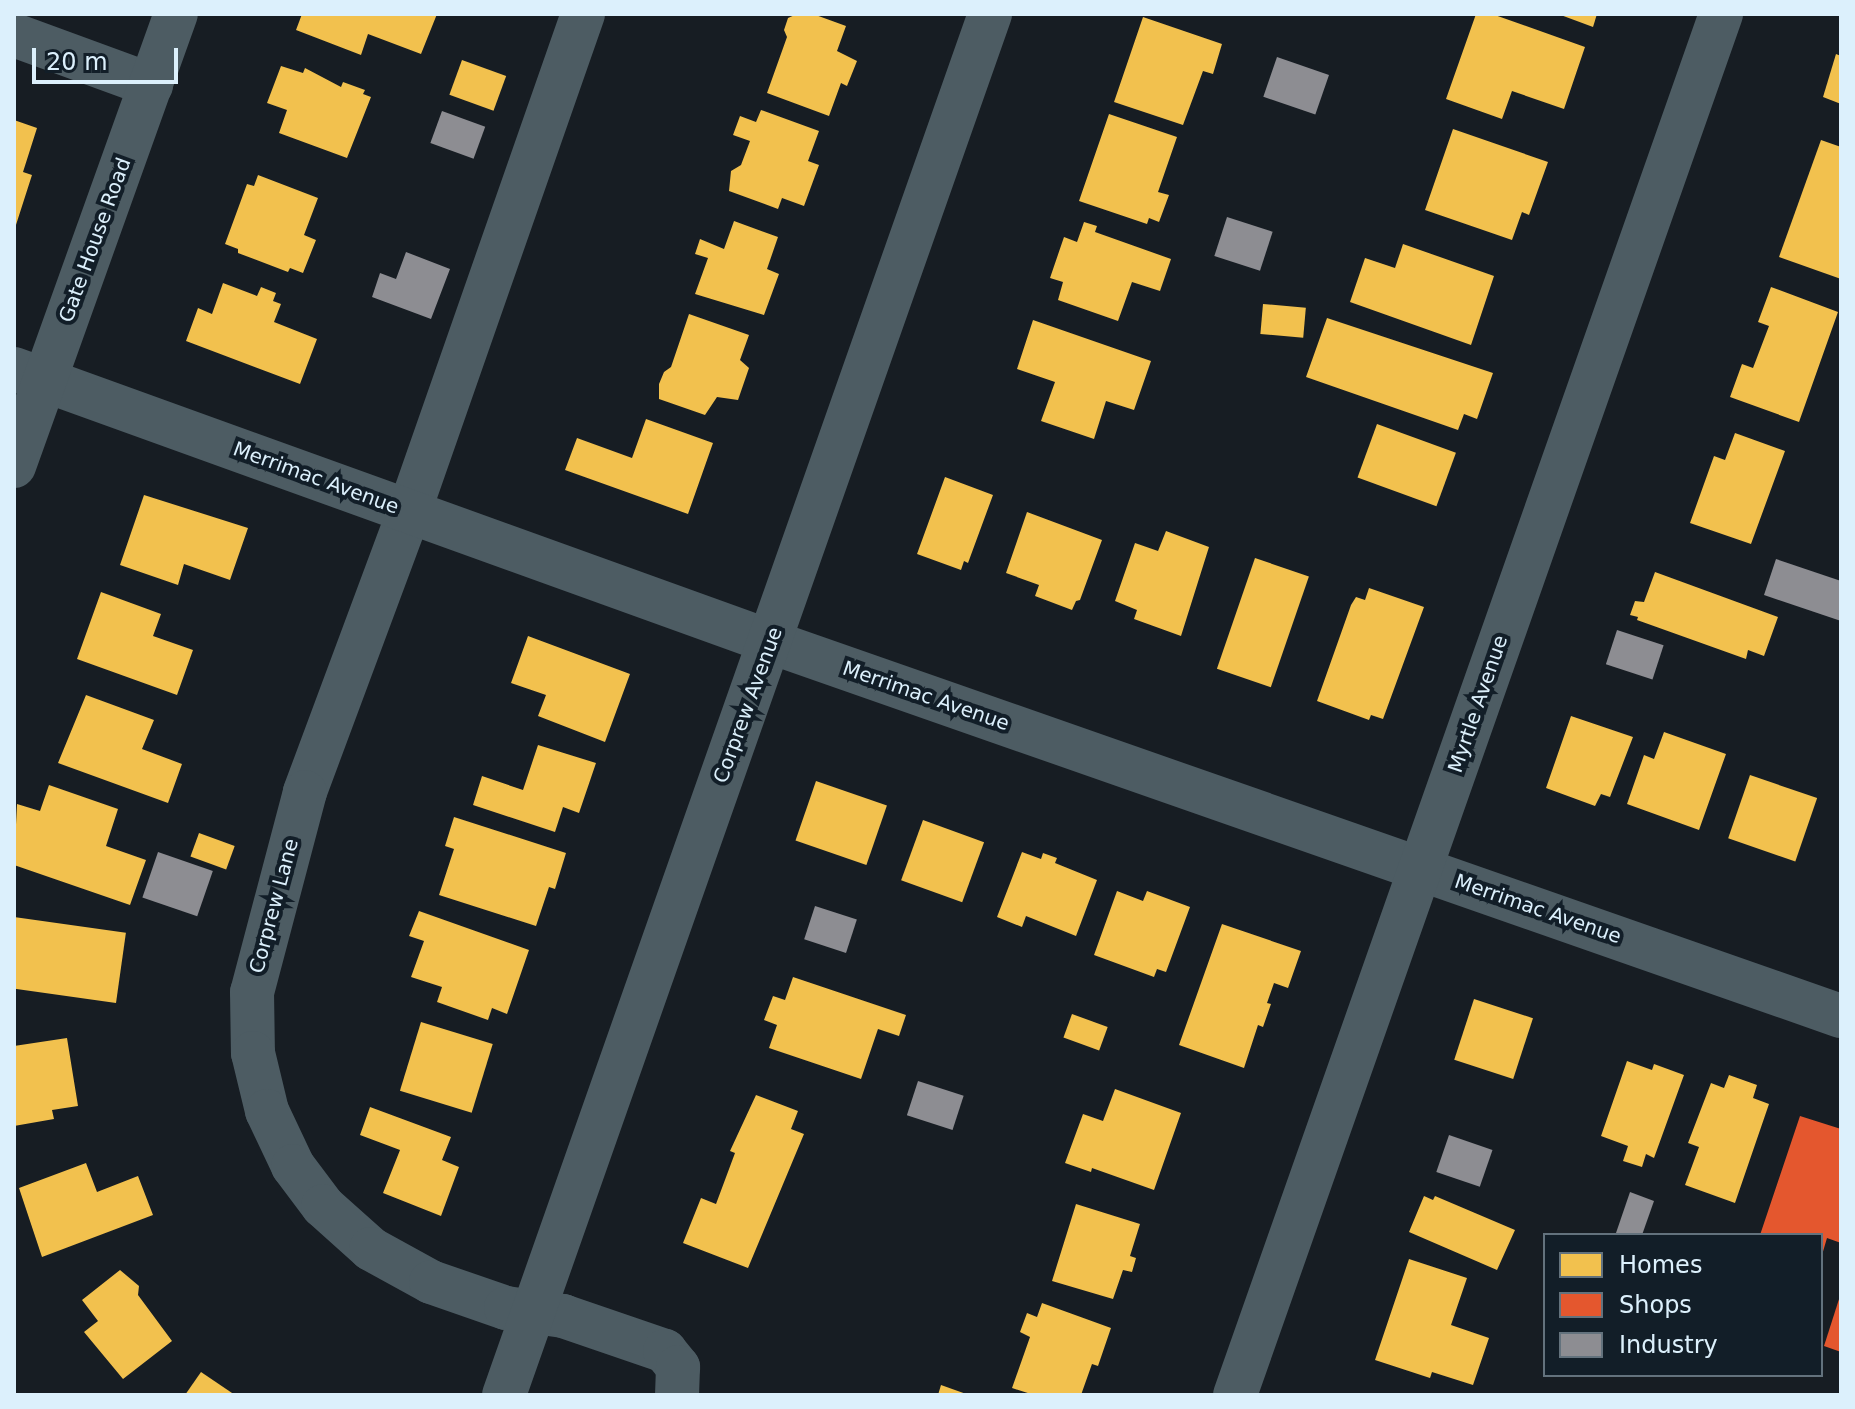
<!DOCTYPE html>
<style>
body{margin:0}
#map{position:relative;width:1855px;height:1409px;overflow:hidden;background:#171d23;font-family:"DejaVu Sans",sans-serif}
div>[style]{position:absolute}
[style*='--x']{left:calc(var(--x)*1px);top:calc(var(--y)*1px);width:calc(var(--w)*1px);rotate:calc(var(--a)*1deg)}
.homes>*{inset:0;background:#f2c14e;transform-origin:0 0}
.shops>*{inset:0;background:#e4572e}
.industry>*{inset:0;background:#8d8d92;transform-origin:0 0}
.minor>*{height:44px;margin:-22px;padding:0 22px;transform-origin:22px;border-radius:22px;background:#4d5c63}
span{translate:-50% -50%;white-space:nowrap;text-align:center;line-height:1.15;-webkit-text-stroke:8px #121e28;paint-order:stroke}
.street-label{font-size:20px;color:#dcf0fc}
.frame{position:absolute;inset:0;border:16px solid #dcf0fc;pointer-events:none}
.legend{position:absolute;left:1543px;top:1233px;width:280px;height:144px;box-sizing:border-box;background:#121e28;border:2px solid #63727d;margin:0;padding:10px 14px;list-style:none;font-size:24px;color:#dcf0fc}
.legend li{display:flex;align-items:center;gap:16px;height:40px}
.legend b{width:40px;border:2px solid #63727d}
.scale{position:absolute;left:32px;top:48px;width:146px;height:36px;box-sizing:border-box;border:4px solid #dcf0fc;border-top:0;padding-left:10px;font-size:24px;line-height:28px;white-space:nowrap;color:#dcf0fc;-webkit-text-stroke:6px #121e28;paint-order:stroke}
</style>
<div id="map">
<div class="homes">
<i style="clip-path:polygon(302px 14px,437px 14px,421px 54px,368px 34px,361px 55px,296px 30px)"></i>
<i style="clip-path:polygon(797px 14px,813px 14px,846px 26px,837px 51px,857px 61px,847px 86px,841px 83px,829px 116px,767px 93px,787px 37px,784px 30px,788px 18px)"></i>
<i style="clip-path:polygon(1476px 14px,1492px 14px,1585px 47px,1564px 109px,1512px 91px,1502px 119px,1446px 99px)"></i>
<i style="clip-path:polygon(1558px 14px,1597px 14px,1593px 27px)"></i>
<i style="clip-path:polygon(1143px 17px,1222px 44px,1213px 74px,1203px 71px,1183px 125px,1114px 102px)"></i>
<i style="clip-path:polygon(1836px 54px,1841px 56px,1841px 104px,1823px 97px)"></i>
<i style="left:462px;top:60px;width:47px;height:37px;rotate:20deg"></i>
<i style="clip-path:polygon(281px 66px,303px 73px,305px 68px,341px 87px,343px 82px,365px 90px,363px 94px,371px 97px,347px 158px,279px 133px,287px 110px,267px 103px)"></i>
<i style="clip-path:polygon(761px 110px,819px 131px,808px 161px,819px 165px,804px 206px,782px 198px,778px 209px,729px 191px,731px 171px,741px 165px,750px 141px,733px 135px,740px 116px,756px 122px)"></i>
<i style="clip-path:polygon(1109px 114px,1177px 137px,1158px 192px,1169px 195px,1159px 222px,1149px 218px,1147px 224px,1079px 201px)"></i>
<i style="clip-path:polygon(14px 120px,37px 128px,23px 172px,32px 175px,15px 228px)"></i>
<i style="clip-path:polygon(1453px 129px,1548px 162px,1529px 215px,1522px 212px,1512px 240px,1425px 210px)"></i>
<i style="clip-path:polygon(1821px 140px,1841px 147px,1841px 279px,1779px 257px)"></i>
<i style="clip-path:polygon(258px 175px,318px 198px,304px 235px,316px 240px,303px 273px,290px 268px,288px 272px,238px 253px,238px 249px,225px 244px,247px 184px,254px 186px)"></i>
<i style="clip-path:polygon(734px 221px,778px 237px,767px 269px,779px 274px,764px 315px,695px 294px,708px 258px,695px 254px,700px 239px,724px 249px)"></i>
<i style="clip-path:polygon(1084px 222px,1097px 226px,1095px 232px,1171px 259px,1160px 291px,1132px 282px,1118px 321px,1058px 300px,1063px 282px,1050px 278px,1064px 237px,1077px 242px)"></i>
<i style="clip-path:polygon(1403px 244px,1494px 276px,1471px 345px,1350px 302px,1365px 258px,1395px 268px)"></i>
<i style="clip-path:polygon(223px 283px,257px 296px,261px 287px,276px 293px,273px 301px,281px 304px,274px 322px,317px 339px,300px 384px,186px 341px,198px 308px,212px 314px)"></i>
<i style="clip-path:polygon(1771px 287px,1838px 312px,1799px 422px,1730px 397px,1742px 364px,1753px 368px,1769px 326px,1758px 322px)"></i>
<i style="left:1263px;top:304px;width:43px;height:30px;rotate:5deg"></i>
<i style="clip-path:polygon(689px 314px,749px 335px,740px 360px,749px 368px,738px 400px,717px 397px,705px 415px,659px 399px,659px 384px,664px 372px,671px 367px)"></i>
<i style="clip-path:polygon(1327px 318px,1493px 373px,1477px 419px,1464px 414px,1458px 430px,1306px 377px)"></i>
<i style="clip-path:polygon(1033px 320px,1151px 361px,1134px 410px,1106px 401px,1094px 439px,1041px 421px,1055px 382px,1017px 369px)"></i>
<i style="clip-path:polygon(646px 419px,713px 443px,688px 514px,565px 470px,577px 438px,632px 458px)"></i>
<i style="left:1377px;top:424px;width:84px;height:57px;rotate:20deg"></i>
<i style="clip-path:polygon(1735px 433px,1785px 451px,1751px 544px,1690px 523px,1714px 456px,1725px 460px)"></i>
<i style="clip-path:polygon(945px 477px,993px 495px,968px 563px,964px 561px,961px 570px,917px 554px)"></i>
<i style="clip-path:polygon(144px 495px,248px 528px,230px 580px,184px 564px,178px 585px,120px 565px)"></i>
<i style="clip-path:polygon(1027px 512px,1102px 540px,1080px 600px,1076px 601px,1072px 610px,1035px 596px,1039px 585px,1006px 573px)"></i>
<i style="clip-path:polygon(1166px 531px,1209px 547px,1181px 636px,1134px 619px,1137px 610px,1115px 601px,1135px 543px,1158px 551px)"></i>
<i style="left:1255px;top:558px;width:57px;height:117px;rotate:19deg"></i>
<i style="clip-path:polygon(1655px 572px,1778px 617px,1764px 656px,1748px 650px,1746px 659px,1637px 620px,1638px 617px,1630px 615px,1635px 601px,1644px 602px)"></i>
<i style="clip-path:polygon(1369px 588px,1424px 607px,1383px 719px,1371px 715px,1369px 720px,1317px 701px,1351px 605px,1356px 597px,1365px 600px)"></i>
<i style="clip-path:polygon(101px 592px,161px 614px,153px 636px,193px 650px,177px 695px,77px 659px)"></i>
<i style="clip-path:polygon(528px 636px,630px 674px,605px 742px,538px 716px,546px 695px,511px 683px)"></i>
<i style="clip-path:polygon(86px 695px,154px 720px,142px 749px,182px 764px,168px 803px,58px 763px)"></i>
<i style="clip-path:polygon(1571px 716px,1633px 737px,1610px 797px,1601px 794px,1595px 806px,1546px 788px)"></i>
<i style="clip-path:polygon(1664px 732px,1726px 754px,1699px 830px,1627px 804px,1644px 755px,1654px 759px)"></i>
<i style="clip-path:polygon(538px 745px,596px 763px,579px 813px,563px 807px,555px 832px,473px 805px,482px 776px,523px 790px)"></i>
<i style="left:1750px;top:775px;width:71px;height:67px;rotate:19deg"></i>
<i style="left:816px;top:781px;width:75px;height:63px;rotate:19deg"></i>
<i style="clip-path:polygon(49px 785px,118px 809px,106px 846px,146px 860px,130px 905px,14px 865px,17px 804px,40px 811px)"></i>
<i style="clip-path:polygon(454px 817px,566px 853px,555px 889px,549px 887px,536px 926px,439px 895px,454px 849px,445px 846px)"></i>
<i style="left:923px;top:820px;width:65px;height:64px;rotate:20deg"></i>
<i style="left:199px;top:833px;width:38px;height:25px;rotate:20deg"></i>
<i style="clip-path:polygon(1022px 852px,1041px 859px,1043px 853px,1057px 858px,1055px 863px,1097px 880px,1076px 936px,1026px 916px,1022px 927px,997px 917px)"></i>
<i style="clip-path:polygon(1117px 891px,1143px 901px,1147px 891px,1190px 907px,1166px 972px,1157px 969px,1154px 977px,1094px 955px)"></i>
<i style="clip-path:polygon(419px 911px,529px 950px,507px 1014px,492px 1008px,488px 1020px,437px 1002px,442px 987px,411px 977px,424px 941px,409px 936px)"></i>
<i style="left:14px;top:917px;width:113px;height:71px;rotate:8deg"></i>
<i style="clip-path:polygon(1222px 924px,1301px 951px,1288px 988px,1274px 983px,1267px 1003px,1271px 1004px,1263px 1027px,1258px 1025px,1244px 1068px,1179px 1045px)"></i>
<i style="clip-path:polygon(793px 977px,906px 1015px,899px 1036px,878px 1029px,861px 1079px,769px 1048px,777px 1025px,764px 1020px,773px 996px,785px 1000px)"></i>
<i style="left:1474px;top:999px;width:62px;height:64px;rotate:18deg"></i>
<i style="left:1072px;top:1014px;width:38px;height:25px;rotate:20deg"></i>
<i style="left:421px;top:1022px;width:75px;height:72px;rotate:17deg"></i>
<i style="clip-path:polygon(67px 1038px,78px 1106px,52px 1110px,54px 1119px,14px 1126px,14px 1046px)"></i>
<i style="clip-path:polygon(1627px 1061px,1652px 1070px,1654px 1064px,1684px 1075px,1654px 1158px,1646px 1154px,1642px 1167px,1623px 1161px,1628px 1146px,1601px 1136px)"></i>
<i style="clip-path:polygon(1729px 1075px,1757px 1085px,1753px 1098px,1769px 1104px,1735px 1203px,1685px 1185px,1699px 1147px,1688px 1143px,1711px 1083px,1724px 1088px)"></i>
<i style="clip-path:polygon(1115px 1089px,1181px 1113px,1154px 1190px,1092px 1168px,1091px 1172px,1065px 1163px,1083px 1114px,1103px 1121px)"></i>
<i style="clip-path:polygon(756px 1095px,798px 1111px,791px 1129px,804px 1134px,748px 1268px,683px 1243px,701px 1198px,716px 1204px,735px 1153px,730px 1151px)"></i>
<i style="clip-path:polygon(370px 1107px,451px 1137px,442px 1160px,459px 1167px,441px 1216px,383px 1193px,400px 1150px,360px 1135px)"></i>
<i style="clip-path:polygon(86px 1163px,97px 1192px,138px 1176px,153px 1215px,42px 1257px,19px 1188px)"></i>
<i style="clip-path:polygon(1424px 1196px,1433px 1200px,1435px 1196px,1515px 1230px,1497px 1270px,1409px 1232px)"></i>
<i style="clip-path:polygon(1076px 1204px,1140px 1224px,1130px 1256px,1136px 1258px,1132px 1272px,1123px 1270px,1113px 1299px,1052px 1281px)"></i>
<i style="clip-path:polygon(1409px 1259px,1467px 1278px,1451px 1325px,1489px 1338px,1473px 1385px,1432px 1372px,1430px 1378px,1375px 1360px)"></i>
<i style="clip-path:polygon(120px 1270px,139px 1286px,138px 1295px,172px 1341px,123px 1379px,84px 1332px,98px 1321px,82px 1300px)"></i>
<i style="clip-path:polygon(1042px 1303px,1111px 1328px,1098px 1366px,1092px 1364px,1081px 1395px,1034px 1395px,1012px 1388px,1030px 1337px,1020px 1332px,1027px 1313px,1037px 1317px)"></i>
<i style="clip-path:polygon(201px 1372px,235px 1395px,185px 1395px)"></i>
<i style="clip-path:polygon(941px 1385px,969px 1395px,938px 1395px)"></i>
</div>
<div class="shops">
<i style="clip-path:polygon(1800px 1116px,1841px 1129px,1841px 1243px,1827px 1238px,1822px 1255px,1821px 1235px,1760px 1235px)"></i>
<i style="clip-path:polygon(1840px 1296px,1841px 1296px,1841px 1352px,1824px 1346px)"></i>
</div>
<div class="industry">
<i style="left:1277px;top:57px;width:55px;height:42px;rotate:19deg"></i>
<i style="left:442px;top:111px;width:46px;height:34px;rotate:20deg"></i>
<i style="left:1227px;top:217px;width:48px;height:41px;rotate:18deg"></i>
<i style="clip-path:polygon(406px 252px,450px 269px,431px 319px,372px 297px,380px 273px,396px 279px)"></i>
<i style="clip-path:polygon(1776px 559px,1841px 581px,1841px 621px,1764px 595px)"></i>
<i style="left:1617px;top:630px;width:49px;height:36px;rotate:18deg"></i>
<i style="left:158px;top:852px;width:58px;height:48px;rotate:19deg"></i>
<i style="left:815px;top:906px;width:44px;height:35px;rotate:18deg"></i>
<i style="left:918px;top:1081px;width:48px;height:36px;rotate:18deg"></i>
<i style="left:1449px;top:1135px;width:46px;height:39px;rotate:19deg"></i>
<i style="clip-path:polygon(1630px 1192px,1654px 1201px,1642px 1235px,1616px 1233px)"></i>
</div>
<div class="minor">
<i style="--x:583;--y:14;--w:528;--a:109.26"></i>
<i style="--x:409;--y:512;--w:299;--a:110.4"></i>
<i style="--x:305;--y:792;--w:207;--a:104.8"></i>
<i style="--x:252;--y:992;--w:61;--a:89.1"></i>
<i style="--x:253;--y:1053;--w:60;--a:76.4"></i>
<i style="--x:267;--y:1111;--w:61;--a:64.7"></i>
<i style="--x:293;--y:1166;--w:50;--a:53.1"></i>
<i style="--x:323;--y:1206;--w:64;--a:41.9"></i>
<i style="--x:371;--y:1249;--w:68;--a:28.8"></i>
<i style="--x:431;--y:1282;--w:79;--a:19.1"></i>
<i style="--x:506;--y:1308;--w:58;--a:8"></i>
<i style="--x:563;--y:1316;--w:108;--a:18.9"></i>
<i style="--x:665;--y:1351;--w:21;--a:51"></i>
<i style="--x:678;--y:1367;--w:28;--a:92"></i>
<i style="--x:14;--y:35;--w:146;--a:20.1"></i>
<i style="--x:14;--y:369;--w:805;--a:19.83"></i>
<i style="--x:771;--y:642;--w:1133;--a:19.27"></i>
<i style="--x:14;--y:466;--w:480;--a:-70.3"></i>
<i style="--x:504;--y:1395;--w:1464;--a:-70.61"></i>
<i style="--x:1235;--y:1395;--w:1464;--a:-70.61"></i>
</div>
<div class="street-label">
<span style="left:95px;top:240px;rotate:-70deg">Gate House Road</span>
<span style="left:316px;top:478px;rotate:20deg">Merrimac Avenue</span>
<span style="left:926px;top:696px;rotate:19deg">Merrimac Avenue</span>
<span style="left:1478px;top:704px;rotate:-71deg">Myrtle Avenue</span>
<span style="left:748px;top:705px;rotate:-70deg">Corprew Avenue</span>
<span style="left:274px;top:906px;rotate:-75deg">Corprew Lane</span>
<span style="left:1538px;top:909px;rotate:19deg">Merrimac Avenue</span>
</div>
<div class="frame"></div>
<ul class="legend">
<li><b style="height:22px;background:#f2c14e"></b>Homes</li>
<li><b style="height:22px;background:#e4572e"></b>Shops</li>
<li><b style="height:22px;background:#8d8d92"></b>Industry</li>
</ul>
<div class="scale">20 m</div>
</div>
